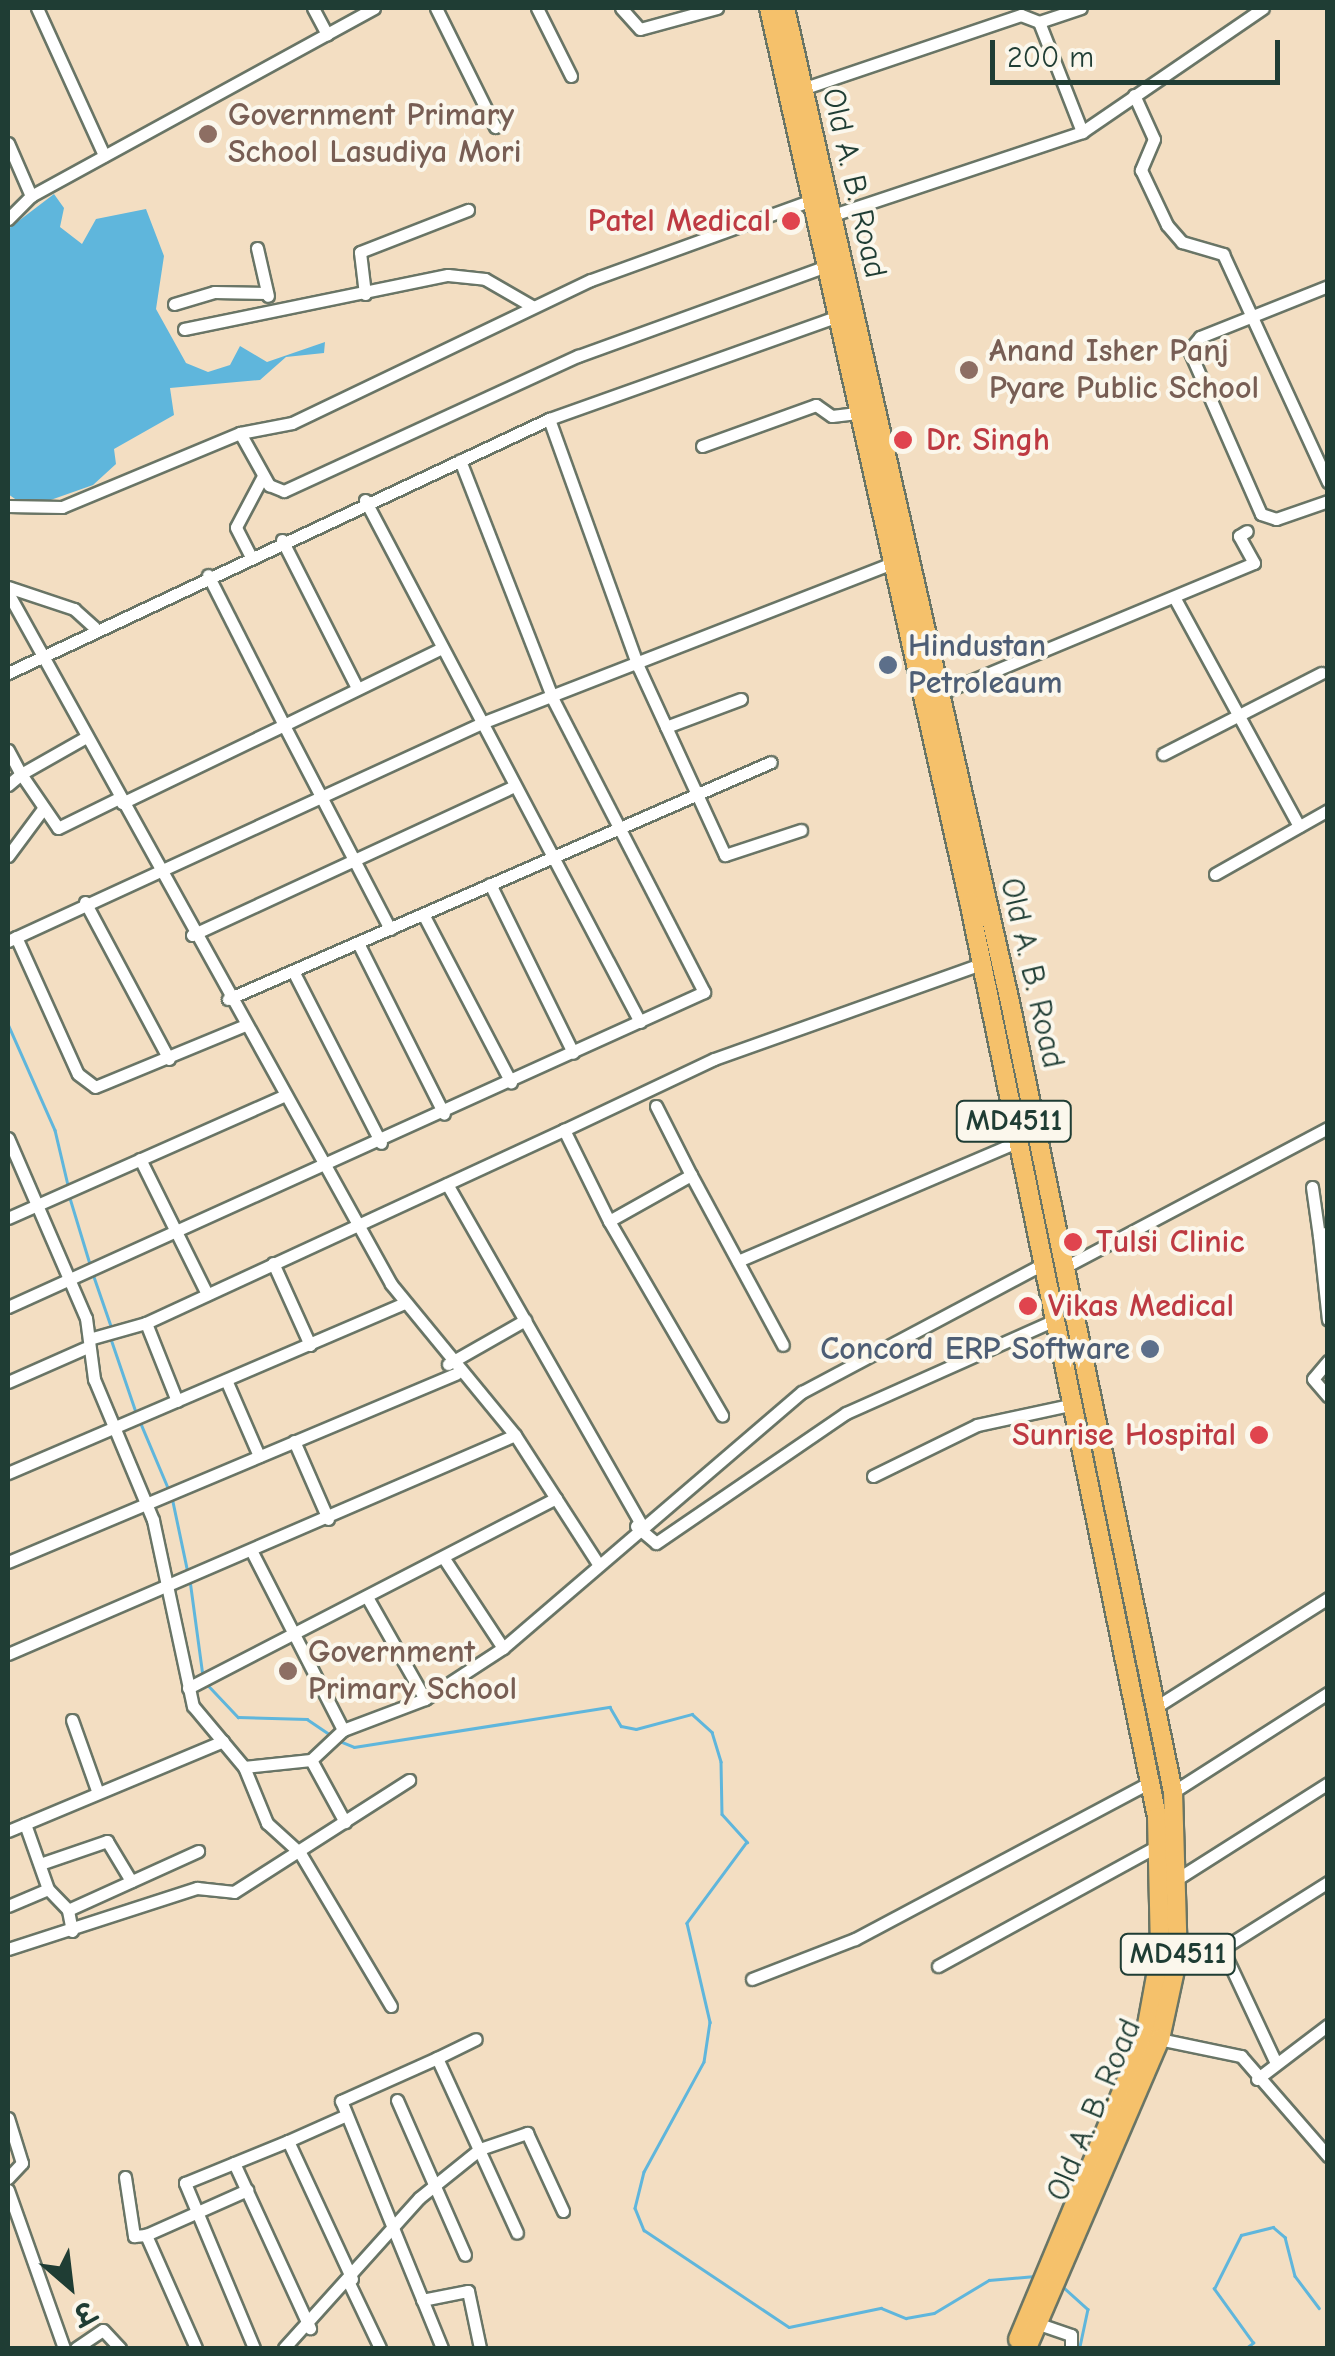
<!DOCTYPE html>
<meta charset="utf-8">
<style>
body{margin:0}
#map{position:relative;width:1335px;height:2356px;overflow:hidden;background:#f3dec2;font-family:"Comic Neue","Playpen Sans Deva",sans-serif}
div>[style]{position:absolute}
[style*='--x']{left:calc(var(--x)*1px);top:calc(var(--y)*1px);width:calc(var(--w)*1px);rotate:calc(var(--a)*1deg)}
.water>*{inset:0;background:#5fb6dc}
.stream>*{height:2.5px;margin:-1.25px;padding:0 1.25px;transform-origin:1.25px;border-radius:1.25px;background:#5fb6dc}
.roads{filter:drop-shadow(2px 0 #697566) drop-shadow(-2px 0 #697566) drop-shadow(0 2px #697566) drop-shadow(0 -2px #697566)}
.street>*{height:11px;margin:-5.5px;padding:0 5.5px;transform-origin:5.5px;border-radius:5.5px;background:#fff}
.primary>*{height:18px;margin:-9px;padding:0 9px;transform-origin:9px;border-radius:9px;background:#f5c16b}
.dots>*{width:28px;height:28px;translate:-50% -50%;box-sizing:border-box;border:5px solid #fbf7ec;border-radius:50%}
span{translate:-50% -50%;white-space:nowrap;text-align:center;line-height:1.15;-webkit-text-stroke:8px #fbf7ec;paint-order:stroke}
.shield-label span{padding:2px 8px;background:#fbf7ec;border:2px solid;border-radius:8px;-webkit-text-stroke-width:0}
.shield-label{font-size:30px;color:#1f3d34;font-weight:700}
.education-label{font-size:32px;color:#785e54;font-weight:700}
.left{translate:0 -50%;text-align:left}
.street-label{font-size:32px;color:#1f3d34}
.health-label{font-size:32px;color:#be3a42;font-weight:700}
.right{translate:-100% -50%;text-align:right}
.service-label{font-size:32px;color:#4e5e75;font-weight:700}
.frame{position:absolute;inset:0;border:10px solid #1f3d34;pointer-events:none}
.north{position:absolute;left:20px;top:2236px;width:100px;height:100px;-webkit-text-stroke:8px #fbf7ec;paint-order:stroke;rotate:152deg;font-size:28px;font-weight:700;line-height:40px;text-align:center;color:#1f3d34}
.north::after{content:'';display:block;margin:auto;width:35px;height:45px;background:#1f3d34;clip-path:polygon(50% 0,100% 100%,50% 72%,0 100%)}
.scale{position:absolute;left:990px;top:40px;width:290px;height:45px;box-sizing:border-box;border:5px solid #1f3d34;border-top:0;padding-left:12px;font-size:30px;line-height:35px;white-space:nowrap;color:#1f3d34;-webkit-text-stroke:8px #fbf7ec;paint-order:stroke}
</style>
<div id="map">
<div class="water">
<i style="clip-path:polygon(54px 194px,64px 208px,60px 227px,82px 244px,96px 219px,146px 209px,164px 256px,156px 309px,186px 363px,208px 372px,230px 365px,240px 346px,267px 362px,325px 342px,324px 353px,286px 357px,260px 380px,170px 388px,174px 415px,114px 449px,116px 464px,93px 485px,28px 508px,8px 494px,8px 229px)"></i>
</div>
<div class="stream">
<i style="--x:8;--y:1024;--w:116;--a:66.1"></i>
<i style="--x:55;--y:1130;--w:57;--a:76.7"></i>
<i style="--x:70;--y:1198;--w:72;--a:73.1"></i>
<i style="--x:93;--y:1274;--w:55;--a:70.9"></i>
<i style="--x:111;--y:1339;--w:77;--a:71.1"></i>
<i style="--x:139;--y:1419;--w:77;--a:67.1"></i>
<i style="--x:172;--y:1497;--w:78;--a:78.1"></i>
<i style="--x:190;--y:1580;--w:97;--a:82.3"></i>
<i style="--x:206;--y:1683;--w:47;--a:46.7"></i>
<i style="--x:238;--y:1717;--w:69;--a:1.7"></i>
<i style="--x:307;--y:1719;--w:29;--a:34"></i>
<i style="--x:337;--y:1740;--w:18;--a:22"></i>
<i style="--x:354;--y:1747;--w:259;--a:-8.9"></i>
<i style="--x:610;--y:1707;--w:22;--a:60"></i>
<i style="--x:621;--y:1726;--w:15;--a:11"></i>
<i style="--x:636;--y:1729;--w:58;--a:-15"></i>
<i style="--x:692;--y:1714;--w:27;--a:42"></i>
<i style="--x:712;--y:1732;--w:31;--a:73"></i>
<i style="--x:721;--y:1762;--w:52;--a:88.9"></i>
<i style="--x:722;--y:1814;--w:38;--a:48"></i>
<i style="--x:747;--y:1842;--w:101;--a:126.5"></i>
<i style="--x:687;--y:1923;--w:102;--a:76.9"></i>
<i style="--x:710;--y:2022;--w:40;--a:98.5"></i>
<i style="--x:704;--y:2062;--w:125;--a:118.6"></i>
<i style="--x:644;--y:2172;--w:37;--a:104"></i>
<i style="--x:635;--y:2208;--w:24;--a:68"></i>
<i style="--x:644;--y:2230;--w:174;--a:33.8"></i>
<i style="--x:789;--y:2327;--w:94;--a:-11.7"></i>
<i style="--x:881;--y:2308;--w:27;--a:22"></i>
<i style="--x:906;--y:2318;--w:28;--a:-10"></i>
<i style="--x:934;--y:2313;--w:64;--a:-31"></i>
<i style="--x:989;--y:2280;--w:46;--a:-5"></i>
<i style="--x:1061;--y:2285;--w:36;--a:42"></i>
<i style="--x:1088;--y:2309;--w:40;--a:102"></i>
<i style="--x:1246;--y:2348;--w:9;--a:-36"></i>
<i style="--x:1253;--y:2343;--w:67;--a:-125.8"></i>
<i style="--x:1214;--y:2289;--w:60;--a:-63.4"></i>
<i style="--x:1241;--y:2235;--w:33;--a:-14"></i>
<i style="--x:1273;--y:2227;--w:16;--a:40"></i>
<i style="--x:1285;--y:2237;--w:40;--a:75.6"></i>
<i style="--x:1295;--y:2276;--w:40;--a:53"></i>
</div>
<div class="roads">
<div class="street">
<i style="--x:37;--y:8;--w:162;--a:65.5"></i>
<i style="--x:313;--y:8;--w:30;--a:62"></i>
<i style="--x:436;--y:8;--w:133;--a:63.6"></i>
<i style="--x:537;--y:8;--w:76;--a:63.4"></i>
<i style="--x:621;--y:8;--w:28;--a:48"></i>
<i style="--x:640;--y:29;--w:80;--a:-15.3"></i>
<i style="--x:1039;--y:22;--w:118;--a:68.6"></i>
<i style="--x:802;--y:89;--w:231;--a:-18.7"></i>
<i style="--x:1021;--y:15;--w:19;--a:21"></i>
<i style="--x:1039;--y:22;--w:44;--a:-18.4"></i>
<i style="--x:1134;--y:95;--w:48;--a:65.6"></i>
<i style="--x:1154;--y:139;--w:34;--a:113"></i>
<i style="--x:1141;--y:170;--w:61;--a:64.7"></i>
<i style="--x:1167;--y:225;--w:23;--a:49"></i>
<i style="--x:1182;--y:242;--w:43;--a:16.3"></i>
<i style="--x:1223;--y:254;--w:251;--a:65.3"></i>
<i style="--x:8;--y:143;--w:58;--a:66.5"></i>
<i style="--x:830;--y:216;--w:266;--a:-18.4"></i>
<i style="--x:1082;--y:132;--w:219;--a:-34.4"></i>
<i style="--x:8;--y:219;--w:33;--a:-45"></i>
<i style="--x:31;--y:196;--w:391;--a:-28.7"></i>
<i style="--x:257;--y:248;--w:49;--a:77.1"></i>
<i style="--x:1328;--y:286;--w:138;--a:158.3"></i>
<i style="--x:1200;--y:337;--w:17;--a:130"></i>
<i style="--x:1189;--y:350;--w:179;--a:66.3"></i>
<i style="--x:1261;--y:514;--w:16;--a:18"></i>
<i style="--x:1276;--y:519;--w:55;--a:-19.1"></i>
<i style="--x:365;--y:294;--w:42;--a:-96.8"></i>
<i style="--x:360;--y:252;--w:116;--a:-21.3"></i>
<i style="--x:174;--y:304;--w:42;--a:-16.7"></i>
<i style="--x:214;--y:292;--w:53;--a:1.1"></i>
<i style="--x:184;--y:329;--w:269;--a:-11.6"></i>
<i style="--x:448;--y:275;--w:37;--a:6"></i>
<i style="--x:485;--y:279;--w:54;--a:29.9"></i>
<i style="--x:549;--y:419;--w:263;--a:70.2"></i>
<i style="--x:638;--y:666;--w:208;--a:65.3"></i>
<i style="--x:725;--y:855;--w:80;--a:-18.2"></i>
<i style="--x:240;--y:433;--w:53;--a:-10.9"></i>
<i style="--x:292;--y:423;--w:331;--a:-25.6"></i>
<i style="--x:591;--y:280;--w:235;--a:-19.9"></i>
<i style="--x:702;--y:446;--w:121;--a:-19.8"></i>
<i style="--x:816;--y:405;--w:19;--a:35"></i>
<i style="--x:832;--y:416;--w:23;--a:-7"></i>
<i style="--x:365;--y:500;--w:590;--a:62.22"></i>
<i style="--x:8;--y:506;--w:54;--a:1.1"></i>
<i style="--x:62;--y:507;--w:193;--a:-22.6"></i>
<i style="--x:240;--y:433;--w:60;--a:60.9"></i>
<i style="--x:269;--y:485;--w:16;--a:22"></i>
<i style="--x:284;--y:491;--w:324;--a:-24.7"></i>
<i style="--x:578;--y:356;--w:265;--a:-19.9"></i>
<i style="--x:282;--y:540;--w:166;--a:63.1"></i>
<i style="--x:250;--y:555;--w:31;--a:-117"></i>
<i style="--x:236;--y:527;--w:58;--a:-62.1"></i>
<i style="--x:8;--y:587;--w:70;--a:18.4"></i>
<i style="--x:74;--y:609;--w:27;--a:42"></i>
<i style="--x:8;--y:593;--w:790;--a:61"></i>
<i style="--x:391;--y:1284;--w:195;--a:50.6"></i>
<i style="--x:515;--y:1435;--w:151;--a:57.2"></i>
<i style="--x:1174;--y:597;--w:261;--a:61.4"></i>
<i style="--x:8;--y:673;--w:598;--a:-25.15"></i>
<i style="--x:549;--y:419;--w:308;--a:-19.6"></i>
<i style="--x:939;--y:694;--w:341;--a:-22.6"></i>
<i style="--x:1254;--y:563;--w:31;--a:-119"></i>
<i style="--x:1239;--y:536;--w:9;--a:-32"></i>
<i style="--x:666;--y:727;--w:80;--a:-20.5"></i>
<i style="--x:8;--y:750;--w:27;--a:62"></i>
<i style="--x:21;--y:774;--w:75;--a:-29.6"></i>
<i style="--x:1163;--y:754;--w:178;--a:-27.1"></i>
<i style="--x:8;--y:785;--w:17;--a:-40"></i>
<i style="--x:21;--y:774;--w:65;--a:55.6"></i>
<i style="--x:58;--y:828;--w:68;--a:-26.2"></i>
<i style="--x:122;--y:803;--w:180;--a:-25.7"></i>
<i style="--x:284;--y:725;--w:168;--a:-116.9"></i>
<i style="--x:8;--y:856;--w:57;--a:-53.5"></i>
<i style="--x:1215;--y:874;--w:130;--a:-29.5"></i>
<i style="--x:490;--y:884;--w:188;--a:63.8"></i>
<i style="--x:85;--y:902;--w:178;--a:61.9"></i>
<i style="--x:423;--y:914;--w:190;--a:62.4"></i>
<i style="--x:390;--y:929;--w:230;--a:-117.5"></i>
<i style="--x:284;--y:725;--w:176;--a:-26"></i>
<i style="--x:192;--y:935;--w:355;--a:-24.8"></i>
<i style="--x:16;--y:937;--w:150;--a:65.7"></i>
<i style="--x:78;--y:1074;--w:21;--a:37"></i>
<i style="--x:95;--y:1087;--w:160;--a:-22.4"></i>
<i style="--x:8;--y:941;--w:522;--a:-24.7"></i>
<i style="--x:482;--y:723;--w:438;--a:-21.3"></i>
<i style="--x:358;--y:943;--w:191;--a:63.3"></i>
<i style="--x:293;--y:971;--w:193;--a:62.9"></i>
<i style="--x:228;--y:999;--w:592;--a:-23.58"></i>
<i style="--x:656;--y:1106;--w:77;--a:63.1"></i>
<i style="--x:691;--y:1175;--w:94;--a:150.7"></i>
<i style="--x:609;--y:1221;--w:102;--a:-116.3"></i>
<i style="--x:564;--y:1130;--w:166;--a:-25.3"></i>
<i style="--x:714;--y:1059;--w:283;--a:-19.6"></i>
<i style="--x:8;--y:1138;--w:196;--a:66.6"></i>
<i style="--x:86;--y:1318;--w:62;--a:82.5"></i>
<i style="--x:94;--y:1379;--w:153;--a:67.3"></i>
<i style="--x:153;--y:1520;--w:190;--a:77.9"></i>
<i style="--x:193;--y:1706;--w:80;--a:50.1"></i>
<i style="--x:244;--y:1767;--w:67;--a:-6"></i>
<i style="--x:311;--y:1760;--w:44;--a:-43.2"></i>
<i style="--x:343;--y:1730;--w:88;--a:-20.7"></i>
<i style="--x:425;--y:1699;--w:93;--a:-33.2"></i>
<i style="--x:503;--y:1648;--w:394;--a:-40.6"></i>
<i style="--x:802;--y:1392;--w:275;--a:-28"></i>
<i style="--x:140;--y:1159;--w:151;--a:63.6"></i>
<i style="--x:691;--y:1175;--w:193;--a:61.6"></i>
<i style="--x:447;--y:1184;--w:389;--a:60.3"></i>
<i style="--x:1312;--y:1187;--w:49;--a:81.9"></i>
<i style="--x:8;--y:1218;--w:301;--a:-23.9"></i>
<i style="--x:609;--y:1221;--w:225;--a:59.8"></i>
<i style="--x:1328;--y:1232;--w:10;--a:156"></i>
<i style="--x:1319;--y:1236;--w:84;--a:83.9"></i>
<i style="--x:738;--y:1261;--w:306;--a:-23.1"></i>
<i style="--x:273;--y:1263;--w:90;--a:65.7"></i>
<i style="--x:1065;--y:1267;--w:297;--a:-27.9"></i>
<i style="--x:8;--y:1307;--w:764;--a:-24.35"></i>
<i style="--x:704;--y:992;--w:330;--a:-117.3"></i>
<i style="--x:553;--y:699;--w:256;--a:-111.3"></i>
<i style="--x:89;--y:1339;--w:59;--a:-15.7"></i>
<i style="--x:1328;--y:1361;--w:23;--a:130"></i>
<i style="--x:1313;--y:1379;--w:23;--a:49"></i>
<i style="--x:448;--y:1364;--w:89;--a:-29.7"></i>
<i style="--x:226;--y:1380;--w:83;--a:66.5"></i>
<i style="--x:8;--y:1382;--w:84;--a:-23.8"></i>
<i style="--x:177;--y:1401;--w:84;--a:-111.7"></i>
<i style="--x:146;--y:1323;--w:460;--a:-24.8"></i>
<i style="--x:294;--y:1441;--w:85;--a:66.4"></i>
<i style="--x:8;--y:1473;--w:431;--a:-23.2"></i>
<i style="--x:873;--y:1476;--w:116;--a:-26.1"></i>
<i style="--x:977;--y:1425;--w:99;--a:-12.2"></i>
<i style="--x:636;--y:1526;--w:26;--a:40"></i>
<i style="--x:656;--y:1543;--w:230;--a:-34.4"></i>
<i style="--x:846;--y:1413;--w:231;--a:-24"></i>
<i style="--x:252;--y:1552;--w:200;--a:62.9"></i>
<i style="--x:443;--y:1557;--w:109;--a:56.6"></i>
<i style="--x:8;--y:1562;--w:486;--a:-22.8"></i>
<i style="--x:367;--y:1597;--w:117;--a:60.4"></i>
<i style="--x:8;--y:1654;--w:552;--a:-23.36"></i>
<i style="--x:188;--y:1688;--w:414;--a:-27.3"></i>
<i style="--x:1159;--y:1705;--w:200;--a:-32.3"></i>
<i style="--x:72;--y:1720;--w:77;--a:70.4"></i>
<i style="--x:311;--y:1760;--w:71;--a:61.3"></i>
<i style="--x:244;--y:1767;--w:61;--a:67.7"></i>
<i style="--x:267;--y:1823;--w:45;--a:42.3"></i>
<i style="--x:300;--y:1853;--w:178;--a:59.3"></i>
<i style="--x:1173;--y:1792;--w:184;--a:-32.6"></i>
<i style="--x:8;--y:1831;--w:233;--a:-22.7"></i>
<i style="--x:40;--y:1864;--w:71;--a:-18.9"></i>
<i style="--x:107;--y:1841;--w:47;--a:59"></i>
<i style="--x:1177;--y:1879;--w:179;--a:-32.4"></i>
<i style="--x:48;--y:1889;--w:29;--a:46"></i>
<i style="--x:8;--y:1906;--w:43;--a:-23"></i>
<i style="--x:48;--y:1889;--w:69;--a:-109.5"></i>
<i style="--x:72;--y:1931;--w:21;--a:-101"></i>
<i style="--x:68;--y:1910;--w:143;--a:-24.4"></i>
<i style="--x:8;--y:1949;--w:199;--a:-17.9"></i>
<i style="--x:197;--y:1888;--w:37;--a:6"></i>
<i style="--x:234;--y:1892;--w:208;--a:-32.6"></i>
<i style="--x:1223;--y:1950;--w:125;--a:64.9"></i>
<i style="--x:1178;--y:1956;--w:31;--a:2"></i>
<i style="--x:1209;--y:1957;--w:141;--a:-32.2"></i>
<i style="--x:938;--y:1966;--w:250;--a:-28.7"></i>
<i style="--x:752;--y:1979;--w:110;--a:-21.2"></i>
<i style="--x:855;--y:1939;--w:334;--a:-28"></i>
<i style="--x:1154;--y:2038;--w:89;--a:11.7"></i>
<i style="--x:1241;--y:2056;--w:133;--a:49"></i>
<i style="--x:437;--y:2058;--w:43;--a:-26"></i>
<i style="--x:1257;--y:2079;--w:89;--a:-37.3"></i>
<i style="--x:397;--y:2100;--w:169;--a:66.3"></i>
<i style="--x:342;--y:2117;--w:59;--a:156"></i>
<i style="--x:288;--y:2141;--w:152;--a:65.1"></i>
<i style="--x:8;--y:2118;--w:47;--a:72.7"></i>
<i style="--x:22;--y:2163;--w:21;--a:133"></i>
<i style="--x:234;--y:2163;--w:182;--a:65.3"></i>
<i style="--x:125;--y:2177;--w:60;--a:81.3"></i>
<i style="--x:134;--y:2236;--w:12;--a:-5"></i>
<i style="--x:8;--y:2190;--w:168;--a:70.5"></i>
<i style="--x:349;--y:2283;--w:72;--a:64.5"></i>
<i style="--x:422;--y:2300;--w:47;--a:-11.1"></i>
<i style="--x:468;--y:2291;--w:58;--a:78.1"></i>
<i style="--x:1036;--y:2323;--w:37;--a:19"></i>
<i style="--x:1071;--y:2335;--w:13;--a:90"></i>
<i style="--x:76;--y:2348;--w:32;--a:-34"></i>
<i style="--x:103;--y:2330;--w:25;--a:47"></i>
<i style="--x:196;--y:2348;--w:124;--a:-113.9"></i>
<i style="--x:146;--y:2235;--w:111;--a:-24"></i>
<i style="--x:254;--y:2348;--w:179;--a:-112.7"></i>
<i style="--x:185;--y:2183;--w:111;--a:-22.2"></i>
<i style="--x:284;--y:2348;--w:202;--a:-48"></i>
<i style="--x:419;--y:2198;--w:78;--a:-38.8"></i>
<i style="--x:480;--y:2149;--w:50;--a:-18.8"></i>
<i style="--x:527;--y:2133;--w:86;--a:65.2"></i>
<i style="--x:442;--y:2348;--w:267;--a:-112.2"></i>
<i style="--x:341;--y:2101;--w:105;--a:-24.1"></i>
<i style="--x:437;--y:2058;--w:192;--a:65.4"></i>
</div>
<div class="primary">
<i style="--x:769;--y:8;--w:915;--a:77.38"></i>
<i style="--x:969;--y:901;--w:935;--a:78.4"></i>
<i style="--x:1157;--y:1817;--w:137;--a:88.7"></i>
<i style="--x:1160;--y:1954;--w:83;--a:100.4"></i>
<i style="--x:1145;--y:2036;--w:329;--a:112.7"></i>
<i style="--x:785;--y:8;--w:1024;--a:77.25"></i>
<i style="--x:1011;--y:1007;--w:802;--a:78.34"></i>
<i style="--x:1173;--y:1792;--w:164;--a:88.3"></i>
<i style="--x:1178;--y:1956;--w:85;--a:102.2"></i>
<i style="--x:1160;--y:2039;--w:336;--a:113.3"></i>
</div>
</div>
<div class="dots">
<i style="left:208px;top:134px;background:#8d6e63"></i>
<i style="left:791px;top:221px;background:#e0444e"></i>
<i style="left:969px;top:370px;background:#8d6e63"></i>
<i style="left:903px;top:440px;background:#e0444e"></i>
<i style="left:888px;top:665px;background:#5c6f8a"></i>
<i style="left:1073px;top:1242px;background:#e0444e"></i>
<i style="left:1028px;top:1306px;background:#e0444e"></i>
<i style="left:1150px;top:1349px;background:#5c6f8a"></i>
<i style="left:1259px;top:1435px;background:#e0444e"></i>
<i style="left:288px;top:1671px;background:#8d6e63"></i>
</div>
<div class="shield-label">
<span style="left:1014px;top:1121px">MD4511</span>
<span style="left:1178px;top:1954px">MD4511</span>
</div>
<div class="education-label">
<span class="left" style="left:228px;top:134px">Government Primary<br>School Lasudiya Mori</span>
<span class="left" style="left:989px;top:370px">Anand Isher Panj<br>Pyare Public School</span>
<span class="left" style="left:308px;top:1671px">Government<br>Primary School</span>
</div>
<div class="street-label">
<span style="left:854px;top:183px;rotate:77deg">Old A. B. Road</span>
<span style="left:1032px;top:973px;rotate:77deg">Old A. B. Road</span>
<span style="left:1094px;top:2110px;rotate:-67deg">Old A. B. Road</span>
</div>
<div class="health-label">
<span class="right" style="left:771px;top:221px">Patel Medical</span>
<span class="left" style="left:926px;top:440px">Dr. Singh</span>
<span class="left" style="left:1096px;top:1242px">Tulsi Clinic</span>
<span class="left" style="left:1048px;top:1306px">Vikas Medical</span>
<span class="right" style="left:1236px;top:1435px">Sunrise Hospital</span>
</div>
<div class="service-label">
<span class="left" style="left:908px;top:665px">Hindustan<br>Petroleaum</span>
<span class="right" style="left:1130px;top:1349px">Concord ERP Software</span>
</div>
<div class="frame"></div>
<div class="north">उ</div>
<div class="scale">200 m</div>
</div>
